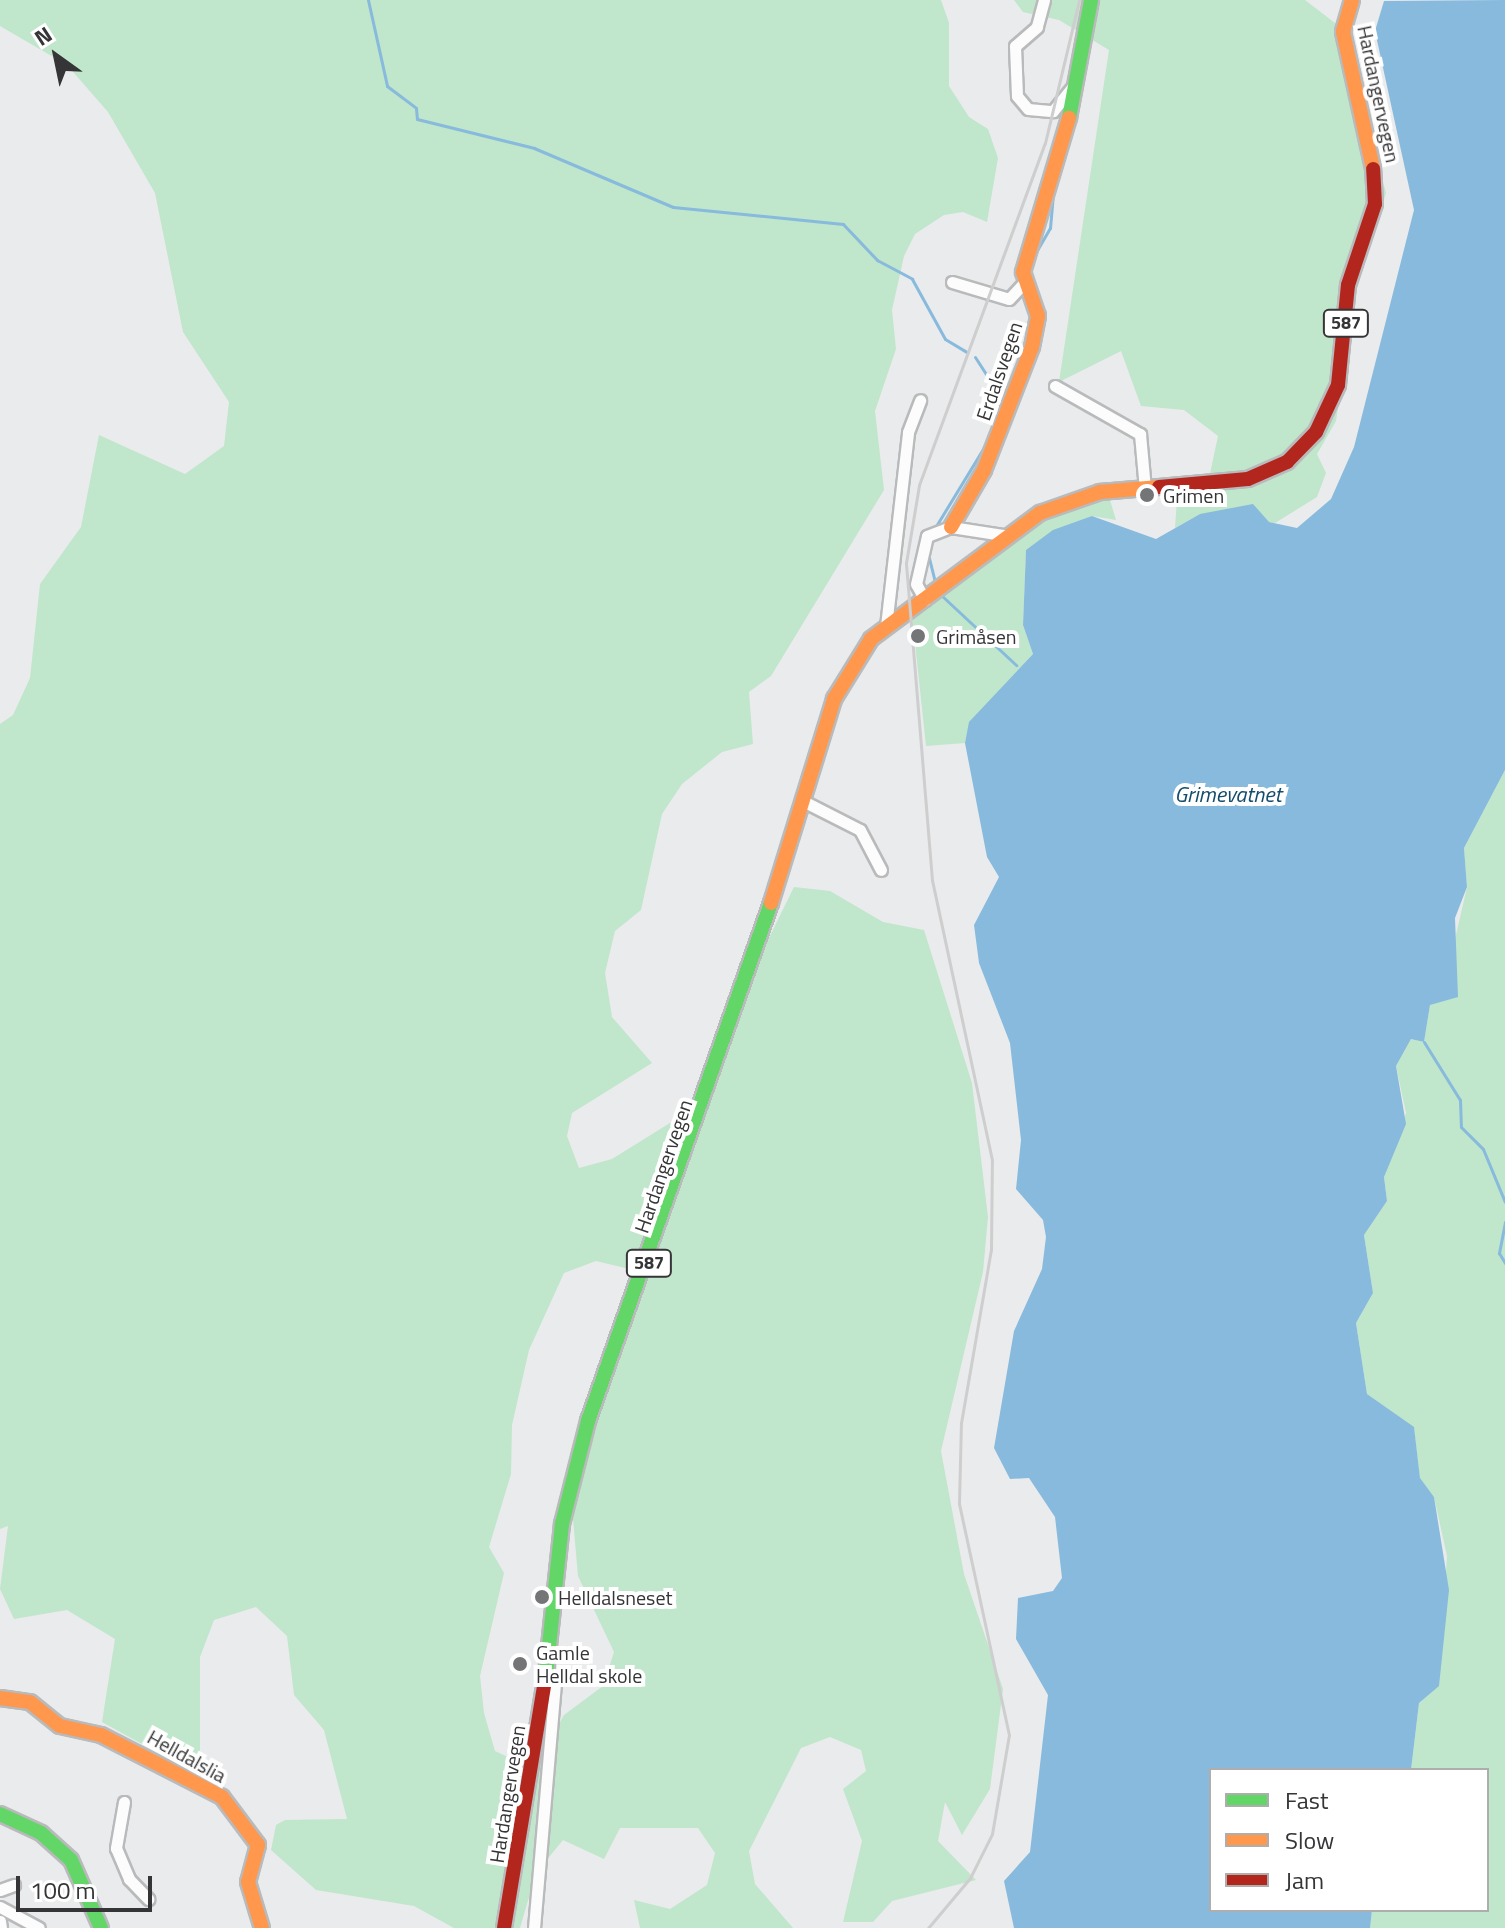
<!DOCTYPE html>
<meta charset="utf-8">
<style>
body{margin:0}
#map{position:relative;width:1505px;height:1928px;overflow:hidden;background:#eaebed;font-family:"Titillium Web",sans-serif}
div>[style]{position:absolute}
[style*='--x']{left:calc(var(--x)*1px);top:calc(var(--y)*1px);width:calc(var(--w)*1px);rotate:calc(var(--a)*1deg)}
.green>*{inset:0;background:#c0e6cb}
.water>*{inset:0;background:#87badc}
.stream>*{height:3px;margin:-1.5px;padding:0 1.5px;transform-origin:1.5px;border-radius:1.5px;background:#87badc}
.roads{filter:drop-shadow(2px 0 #b9babb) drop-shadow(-2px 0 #b9babb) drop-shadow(0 2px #b9babb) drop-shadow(0 -2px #b9babb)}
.street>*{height:11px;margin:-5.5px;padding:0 5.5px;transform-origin:5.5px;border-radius:5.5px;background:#fcfcfc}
.fast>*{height:14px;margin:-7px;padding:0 7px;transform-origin:7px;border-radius:7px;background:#63d668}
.slow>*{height:14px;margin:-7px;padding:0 7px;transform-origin:7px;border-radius:7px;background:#ff974d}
.jam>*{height:14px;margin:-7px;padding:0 7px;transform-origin:7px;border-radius:7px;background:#b3261e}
.rail>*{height:3px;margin:-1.5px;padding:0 1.5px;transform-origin:1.5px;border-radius:1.5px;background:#cececf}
.dots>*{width:22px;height:22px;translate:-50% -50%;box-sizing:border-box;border:4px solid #fff;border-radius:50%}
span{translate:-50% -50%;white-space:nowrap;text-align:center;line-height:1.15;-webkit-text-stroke:8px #fff;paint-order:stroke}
.shield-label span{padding:2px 6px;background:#fff;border:2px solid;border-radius:6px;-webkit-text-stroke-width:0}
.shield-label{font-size:18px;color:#353537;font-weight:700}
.street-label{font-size:20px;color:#353537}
.poi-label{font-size:20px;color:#353537}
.left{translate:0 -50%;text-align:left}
.water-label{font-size:22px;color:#134c6d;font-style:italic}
.legend{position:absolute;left:1209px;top:1768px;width:280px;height:144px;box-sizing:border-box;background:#fff;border:2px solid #aeaeaf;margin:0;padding:10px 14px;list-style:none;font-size:24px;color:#353537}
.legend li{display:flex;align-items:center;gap:16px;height:40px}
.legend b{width:40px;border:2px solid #aeaeaf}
.north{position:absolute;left:16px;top:16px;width:80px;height:80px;-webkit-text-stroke:6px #fff;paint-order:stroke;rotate:327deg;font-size:22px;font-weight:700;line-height:32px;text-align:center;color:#353537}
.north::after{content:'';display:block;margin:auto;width:28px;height:36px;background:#353537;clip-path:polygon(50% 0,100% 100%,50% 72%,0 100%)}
.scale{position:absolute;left:16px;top:1876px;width:136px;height:36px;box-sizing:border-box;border:4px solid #353537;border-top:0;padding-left:10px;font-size:24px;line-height:28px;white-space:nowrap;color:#353537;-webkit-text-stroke:6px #fff;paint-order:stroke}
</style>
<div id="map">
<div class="green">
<i style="clip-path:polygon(evenodd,0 0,941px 0,949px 23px,949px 86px,969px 117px,988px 129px,998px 158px,987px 222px,963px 212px,944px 215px,915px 234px,904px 256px,892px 310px,896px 349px,875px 411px,884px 490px,771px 676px,749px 692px,753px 744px,722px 752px,682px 784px,662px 814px,641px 910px,615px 931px,605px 973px,612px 1017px,652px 1063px,572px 1113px,567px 1136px,579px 1168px,612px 1159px,670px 1123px,698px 1129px,760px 956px,794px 887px,830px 891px,883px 922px,924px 930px,972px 1083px,988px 1217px,983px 1272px,941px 1451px,964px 1574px,1003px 1689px,990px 1789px,962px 1835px,945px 1802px,938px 1841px,976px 1880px,892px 1901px,873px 1922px,843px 1922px,862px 1841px,843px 1789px,866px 1771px,861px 1750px,830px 1737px,801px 1748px,749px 1851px,755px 1884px,793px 1928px,640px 1928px,634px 1900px,670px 1909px,707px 1885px,715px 1853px,698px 1828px,620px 1828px,604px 1859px,563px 1840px,536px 1873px,520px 1928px,454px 1928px,414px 1906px,316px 1890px,271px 1850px,276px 1825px,285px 1820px,347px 1819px,324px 1730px,294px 1695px,287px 1636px,256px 1607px,214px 1620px,200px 1657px,200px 1776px,102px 1722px,115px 1639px,67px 1610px,14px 1619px,0 1589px,8px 1526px,0 1529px,0 724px,13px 715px,30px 678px,40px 584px,81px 527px,99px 435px,185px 474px,224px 446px,229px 402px,183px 332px,155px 193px,108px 112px,67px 65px,0 26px,0 0,596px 1261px,642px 1272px,586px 1436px,573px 1519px,578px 1576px,614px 1652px,603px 1686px,564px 1715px,533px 1769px,495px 1751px,484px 1713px,480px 1676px,504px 1573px,489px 1547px,511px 1474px,512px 1425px,529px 1350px,564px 1273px,596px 1261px)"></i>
<i style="clip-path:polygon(1014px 0,1305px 0,1344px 30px,1386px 193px,1354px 298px,1336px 421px,1317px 454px,1326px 473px,1317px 497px,1275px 523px,1200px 514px,1175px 528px,1178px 484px,1208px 483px,1218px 436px,1184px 410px,1141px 406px,1121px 351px,1059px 382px,1109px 50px,1059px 20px,1023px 12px)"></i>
<i style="clip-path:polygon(1109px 497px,1116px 520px,1092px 516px,1026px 550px,1023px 625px,1033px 654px,970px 722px,965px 743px,926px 746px,912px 615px,1041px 517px)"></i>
<i style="clip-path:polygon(1505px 770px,1505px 1928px,1370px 1928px,1372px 1910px,1487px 1910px,1487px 1770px,1411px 1770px,1419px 1703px,1439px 1685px,1447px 1556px,1434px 1497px,1420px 1479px,1414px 1428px,1367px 1394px,1356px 1323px,1373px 1293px,1364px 1235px,1387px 1201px,1384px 1177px,1406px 1113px,1396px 1066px,1411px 1039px,1424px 1042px,1430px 1005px,1441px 1000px,1467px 887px,1464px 848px)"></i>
</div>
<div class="water">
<i style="clip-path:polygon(1505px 0,1505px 770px,1464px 848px,1467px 887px,1455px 918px,1458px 997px,1430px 1005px,1424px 1042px,1411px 1039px,1396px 1066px,1406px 1124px,1384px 1177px,1387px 1201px,1364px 1235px,1373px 1293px,1356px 1323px,1367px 1394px,1414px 1427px,1420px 1478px,1434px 1497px,1449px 1590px,1439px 1686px,1419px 1703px,1411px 1770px,1211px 1770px,1211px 1910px,1372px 1910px,1370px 1928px,1014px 1928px,1004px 1881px,1030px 1852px,1048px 1695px,1016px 1639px,1018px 1598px,1053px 1591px,1062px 1578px,1055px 1517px,1029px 1478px,1010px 1479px,994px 1448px,1014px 1331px,1042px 1269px,1046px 1237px,1043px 1220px,1016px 1189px,1021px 1140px,1010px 1043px,979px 963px,974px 925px,999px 877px,987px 857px,965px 743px,969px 722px,1033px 654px,1023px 625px,1026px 550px,1053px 530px,1092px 516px,1156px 539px,1200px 514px,1253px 504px,1269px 522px,1297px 528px,1331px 499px,1354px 447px,1414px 210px,1375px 31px,1384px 1px)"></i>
</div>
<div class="stream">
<i style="--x:368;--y:0;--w:88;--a:77.5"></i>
<i style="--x:387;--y:86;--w:36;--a:37"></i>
<i style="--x:416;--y:108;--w:11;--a:85"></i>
<i style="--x:417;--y:119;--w:121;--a:13.9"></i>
<i style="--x:534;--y:148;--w:151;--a:23"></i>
<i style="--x:673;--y:207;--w:171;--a:5.7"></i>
<i style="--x:843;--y:224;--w:50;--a:46.6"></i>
<i style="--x:877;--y:260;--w:40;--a:28"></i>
<i style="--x:912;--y:279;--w:68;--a:61.2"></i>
<i style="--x:945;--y:339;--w:26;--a:31"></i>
<i style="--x:1036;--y:252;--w:28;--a:-60"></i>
<i style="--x:1050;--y:228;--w:32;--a:-85"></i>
<i style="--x:975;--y:357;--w:54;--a:57.2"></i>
<i style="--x:933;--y:531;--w:108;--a:-58.7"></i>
<i style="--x:928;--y:554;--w:32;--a:76"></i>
<i style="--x:941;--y:595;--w:103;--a:43"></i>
<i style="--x:1424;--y:1042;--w:68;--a:58.2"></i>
<i style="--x:1460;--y:1100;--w:27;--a:88"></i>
<i style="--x:1461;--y:1127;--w:31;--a:45"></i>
<i style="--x:1483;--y:1149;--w:57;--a:67.5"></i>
<i style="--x:1505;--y:1222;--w:32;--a:101"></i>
<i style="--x:1499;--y:1253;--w:12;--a:59"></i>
</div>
<div class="roads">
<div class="street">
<i style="--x:1044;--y:0;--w:28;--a:105"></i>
<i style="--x:1037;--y:27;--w:29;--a:139"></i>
<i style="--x:1015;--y:46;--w:50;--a:87.7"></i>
<i style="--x:1017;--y:96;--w:17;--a:50"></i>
<i style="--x:1028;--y:109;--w:25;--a:5"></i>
<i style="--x:1053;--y:111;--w:35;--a:-51"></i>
<i style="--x:952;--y:282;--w:59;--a:16.6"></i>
<i style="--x:1009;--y:299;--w:19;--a:-47"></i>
<i style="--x:1055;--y:386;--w:98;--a:29.5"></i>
<i style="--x:1140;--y:434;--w:55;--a:84.8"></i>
<i style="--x:925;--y:600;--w:18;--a:-119"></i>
<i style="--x:916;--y:584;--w:49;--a:-77.1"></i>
<i style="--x:927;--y:536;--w:26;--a:-21"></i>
<i style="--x:951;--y:527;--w:59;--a:8.8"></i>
<i style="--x:886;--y:626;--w:195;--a:-83.5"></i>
<i style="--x:908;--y:432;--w:34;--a:-69"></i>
<i style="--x:801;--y:800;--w:66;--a:27"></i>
<i style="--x:860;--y:830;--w:45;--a:62.3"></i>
<i style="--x:124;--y:1802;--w:47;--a:99.9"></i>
<i style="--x:116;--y:1848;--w:34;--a:67"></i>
<i style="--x:129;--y:1879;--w:28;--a:46"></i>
<i style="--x:0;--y:1890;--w:15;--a:-20"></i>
<i style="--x:0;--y:1907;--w:44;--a:28.3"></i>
<i style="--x:0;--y:1921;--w:7;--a:82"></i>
<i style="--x:534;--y:1928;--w:248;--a:-85.1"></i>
</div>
<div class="fast">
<i style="--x:1069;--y:118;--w:120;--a:-79.4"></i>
<i style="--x:546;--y:1674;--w:151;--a:-83.9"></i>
<i style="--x:562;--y:1524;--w:106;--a:-75.8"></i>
<i style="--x:588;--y:1421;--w:549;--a:-70.54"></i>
<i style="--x:0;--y:1814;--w:45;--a:24.9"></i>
<i style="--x:41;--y:1833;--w:40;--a:42"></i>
<i style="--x:71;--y:1860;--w:74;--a:66.2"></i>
</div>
<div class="slow">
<i style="--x:1352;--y:0;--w:33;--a:106"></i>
<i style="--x:1343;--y:32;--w:140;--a:77.6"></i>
<i style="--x:951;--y:527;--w:66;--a:-59.9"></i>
<i style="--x:984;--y:470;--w:132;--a:-68.7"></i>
<i style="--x:1032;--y:347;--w:32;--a:-79"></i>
<i style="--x:1038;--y:316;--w:46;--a:-108.8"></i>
<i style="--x:1023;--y:272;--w:161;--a:-73.4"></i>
<i style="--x:771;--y:903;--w:214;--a:-72.8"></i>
<i style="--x:834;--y:699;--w:70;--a:-58.3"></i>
<i style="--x:871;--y:639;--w:211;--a:-36.7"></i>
<i style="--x:1040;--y:513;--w:64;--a:-19.3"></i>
<i style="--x:1100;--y:492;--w:59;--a:-4.8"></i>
<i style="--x:0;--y:1698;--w:30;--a:8"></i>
<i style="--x:30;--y:1702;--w:38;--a:39"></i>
<i style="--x:60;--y:1726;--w:42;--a:12.4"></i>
<i style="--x:101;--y:1735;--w:136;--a:27.1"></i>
<i style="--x:222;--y:1797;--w:60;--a:53.1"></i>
<i style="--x:258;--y:1845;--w:38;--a:105"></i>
<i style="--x:248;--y:1882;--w:48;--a:73.1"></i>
</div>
<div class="jam">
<i style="--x:1159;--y:487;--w:89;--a:-5.1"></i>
<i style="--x:1248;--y:479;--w:43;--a:-23.6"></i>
<i style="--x:1287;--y:462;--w:42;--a:-46"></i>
<i style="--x:1316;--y:432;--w:52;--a:-64.9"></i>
<i style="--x:1338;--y:385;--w:100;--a:-84.3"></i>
<i style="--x:1348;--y:285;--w:85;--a:-71.6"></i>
<i style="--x:1375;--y:204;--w:35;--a:-93"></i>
<i style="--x:504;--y:1928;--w:257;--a:-80.6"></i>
</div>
</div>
<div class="rail">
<i style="--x:928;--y:1928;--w:65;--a:-50"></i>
<i style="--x:970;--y:1878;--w:49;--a:-63.4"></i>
<i style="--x:992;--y:1834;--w:100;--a:-80.3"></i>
<i style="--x:1009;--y:1735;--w:237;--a:-102.2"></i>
<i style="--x:959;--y:1503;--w:80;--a:-88.6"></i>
<i style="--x:961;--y:1423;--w:176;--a:-80.2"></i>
<i style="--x:991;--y:1250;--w:90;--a:-89.4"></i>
<i style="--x:992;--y:1160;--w:286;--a:-102.1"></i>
<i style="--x:932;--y:880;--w:318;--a:-94.7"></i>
<i style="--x:906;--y:563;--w:79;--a:-80.5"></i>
<i style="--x:919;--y:485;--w:364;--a:-69.8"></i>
<i style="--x:1045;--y:143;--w:147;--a:-76.6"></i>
</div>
<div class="dots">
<i style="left:1147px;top:495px;background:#747577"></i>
<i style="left:918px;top:636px;background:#747577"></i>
<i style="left:542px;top:1597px;background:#747577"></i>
<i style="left:520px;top:1664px;background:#747577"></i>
</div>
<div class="shield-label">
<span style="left:1346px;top:323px">587</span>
<span style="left:649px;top:1263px">587</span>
</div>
<div class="street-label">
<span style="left:1379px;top:94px;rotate:78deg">Hardangervegen</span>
<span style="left:999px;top:371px;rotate:-71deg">Erdalsvegen</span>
<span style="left:663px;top:1166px;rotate:-71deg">Hardangervegen</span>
<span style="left:187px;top:1756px;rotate:29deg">Helldalslia</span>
<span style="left:507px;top:1794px;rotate:-81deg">Hardangervegen</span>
</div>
<div class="poi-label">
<span class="left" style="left:1163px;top:495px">Grimen</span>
<span class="left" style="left:936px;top:636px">Grimåsen</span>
<span class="left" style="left:558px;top:1597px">Helldalsneset</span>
<span class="left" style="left:536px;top:1664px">Gamle<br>Helldal skole</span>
</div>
<div class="water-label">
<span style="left:1228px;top:795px">Grimevatnet</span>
</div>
<ul class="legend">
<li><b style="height:10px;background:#63d668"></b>Fast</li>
<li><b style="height:10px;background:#ff974d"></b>Slow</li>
<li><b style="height:10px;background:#b3261e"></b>Jam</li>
</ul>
<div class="north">N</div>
<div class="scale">100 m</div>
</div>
